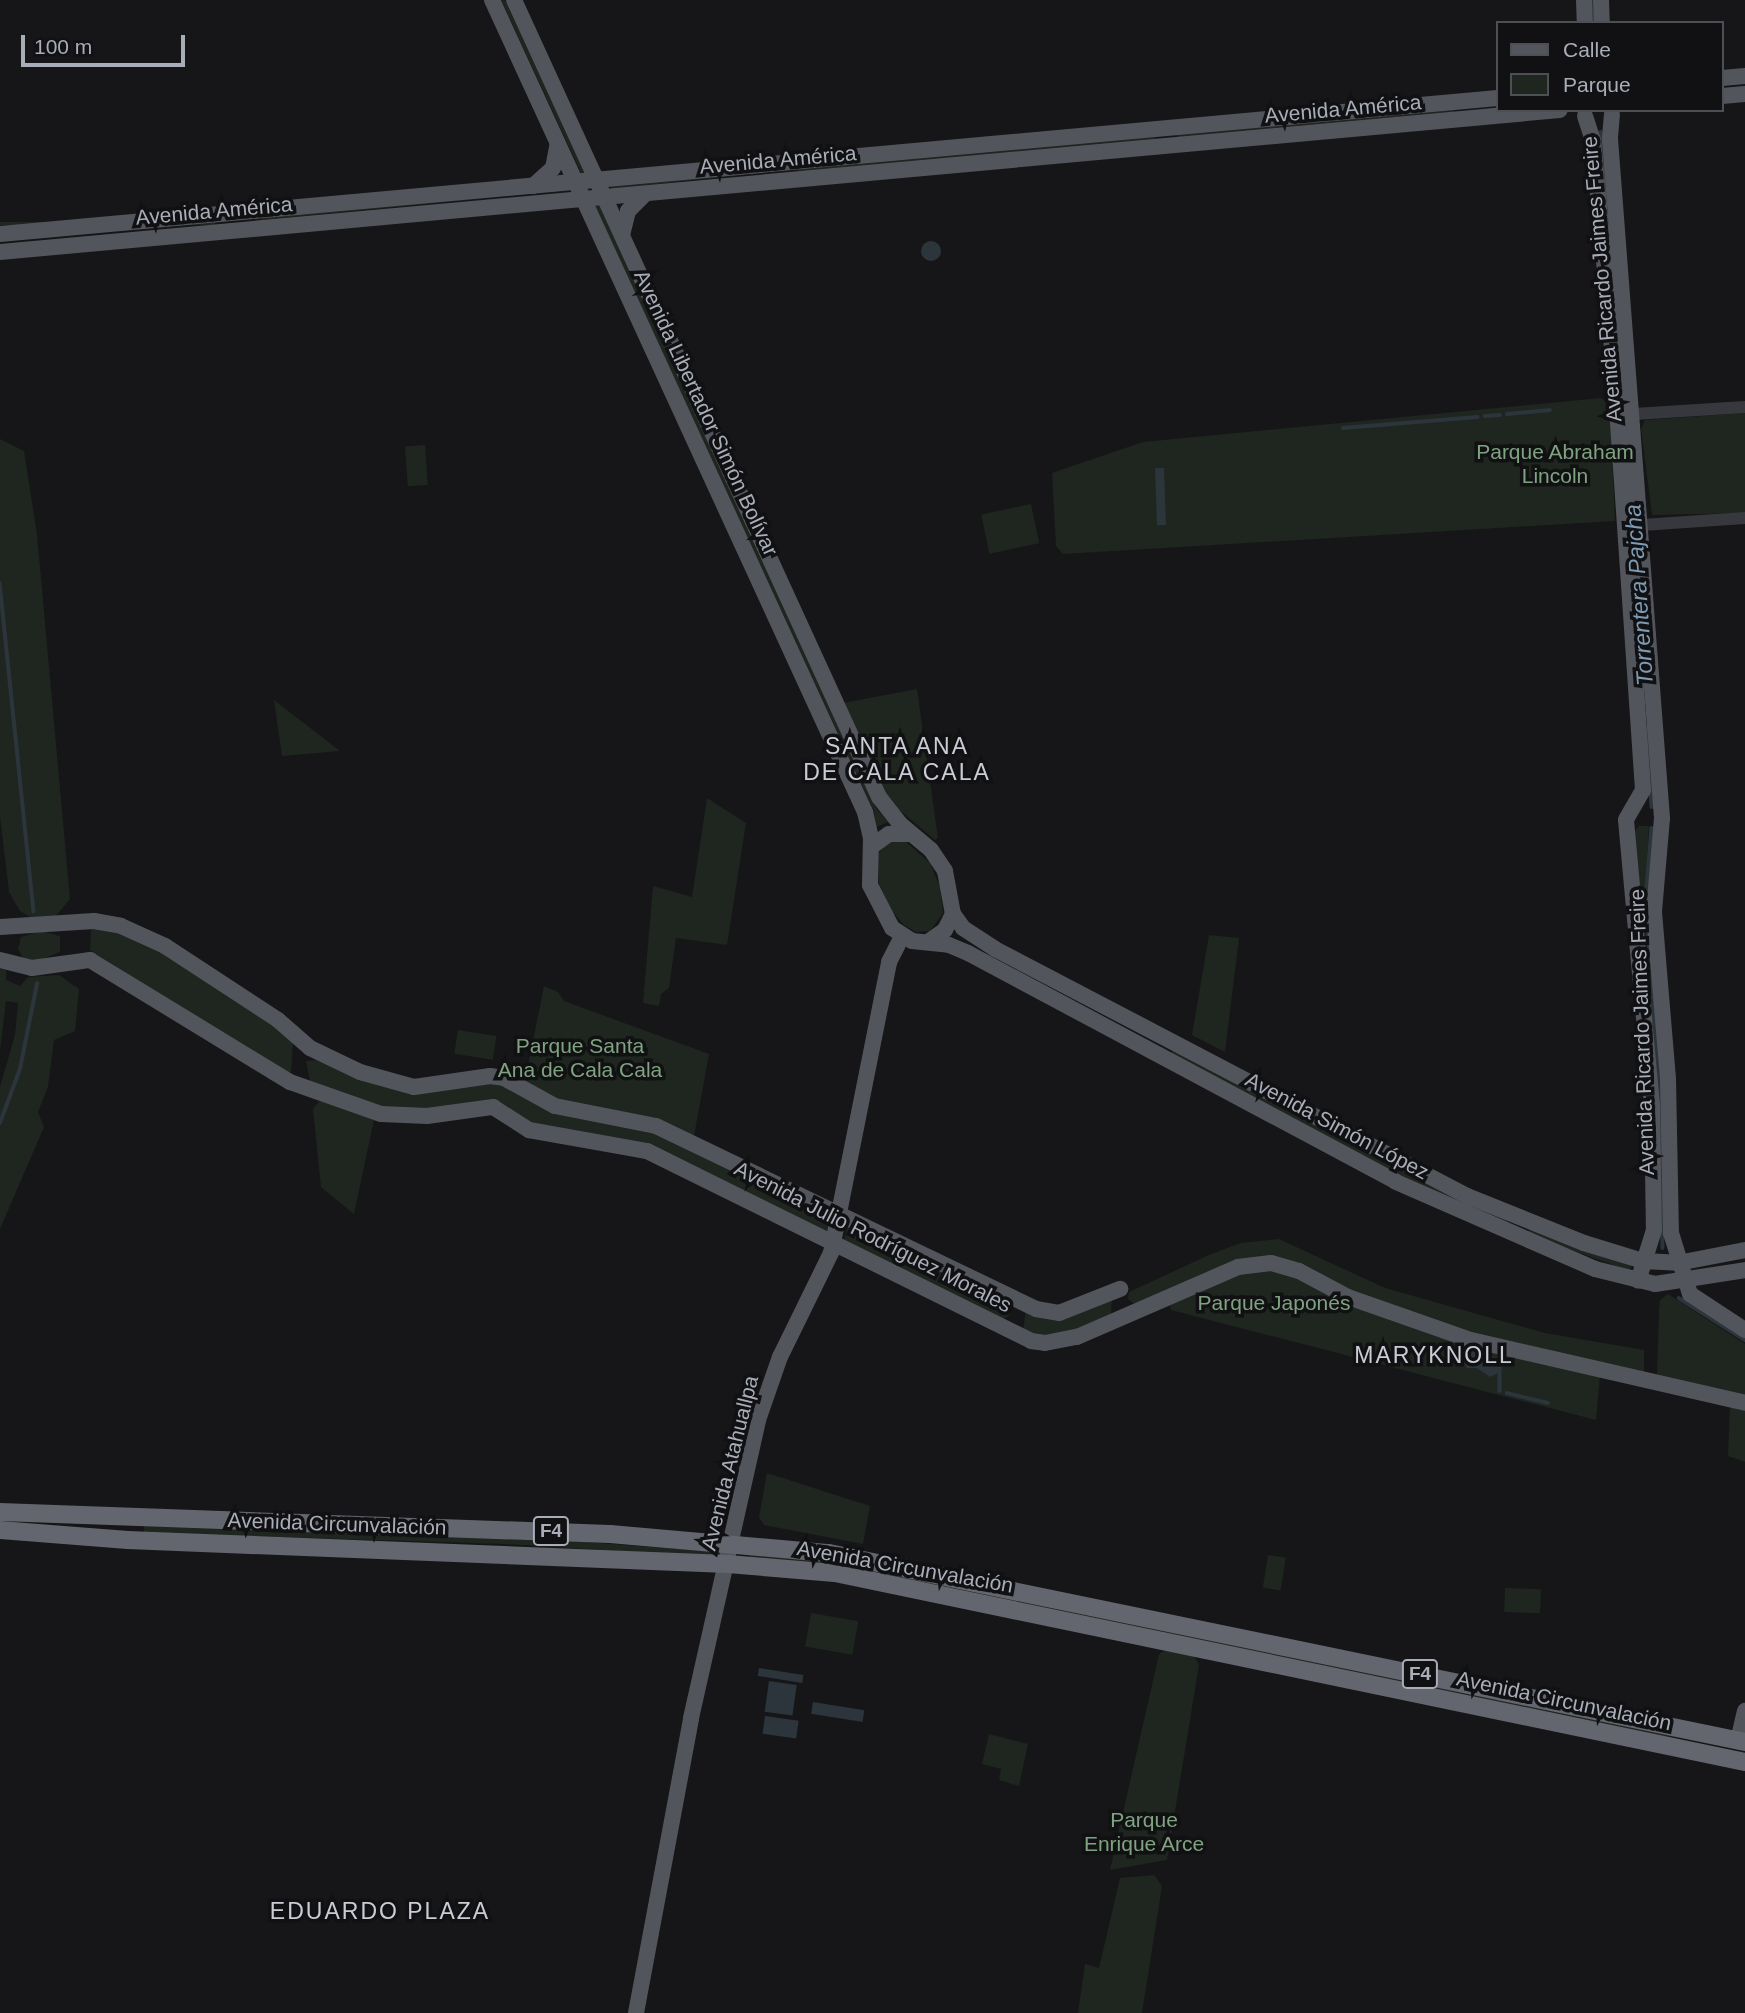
<!DOCTYPE html>
<meta charset="utf-8">
<style>
body{margin:0}
#map{position:relative;width:1745px;height:2013px;overflow:hidden;background:#161618;font-family:Arial,sans-serif}
div>[style]{position:absolute}
[style*='--x']{left:calc(var(--x)*1px);top:calc(var(--y)*1px);width:calc(var(--w)*1px);rotate:calc(var(--a)*1deg)}
.green>*{inset:0;background:#1e261f;transform-origin:0 0}
.water>*{inset:0;background:#2c353c;transform-origin:0 0}
.round{border-radius:50%}
.stream>*{height:3.5px;margin:-1.75px;padding:0 1.75px;transform-origin:1.75px;border-radius:1.75px;background:#2c353c}
.minor>*{height:12px;margin:-6px;padding:0 6px;transform-origin:6px;border-radius:6px;background:#37383d}
.major>*{height:16px;margin:-8px;padding:0 8px;transform-origin:8px;border-radius:8px;background:#53555c}
.highway>*{height:18px;margin:-9px;padding:0 9px;transform-origin:9px;border-radius:9px;background:#63666e}
span{translate:-50% -50%;white-space:nowrap;text-align:center;line-height:1.15;-webkit-text-stroke:7px #111113;paint-order:stroke}
.shield-label span{padding:2px 5px;background:#111113;border:2px solid;border-radius:5px;-webkit-text-stroke-width:0}
.shield-label{font-size:19px;color:#a8adb8;font-weight:700}
.street-label{font-size:21px;color:#a8adb8}
.park-label{font-size:21px;color:#7fa381}
.water-label{font-size:23px;color:#7f9bb3;font-style:italic}
.neighbourhood-label{font-size:23px;color:#c9ccd4;letter-spacing:2px}
.legend{position:absolute;left:1496px;top:21px;width:228px;height:91px;box-sizing:border-box;background:#111113;border:2px solid #4d4f55;margin:0;padding:9px 12px;list-style:none;font-size:21px;color:#a8adb8}
.legend li{display:flex;align-items:center;gap:14px;height:35px}
.legend b{width:35px;border:2px solid #4d4f55}
.scale{position:absolute;left:21px;top:35px;width:164px;height:32px;box-sizing:border-box;border:4px solid #a8adb8;border-top:0;padding-left:9px;font-size:21px;line-height:24px;white-space:nowrap;color:#a8adb8;-webkit-text-stroke:5px #111113;paint-order:stroke}
</style>
<div id="map">
<div class="green">
<i style="clip-path:polygon(501px 0,505px 0,585px 174px,582px 175px)"></i>
<i style="clip-path:polygon(1454px 109px,1454px 114px,1178px 138px,1177px 134px)"></i>
<i style="clip-path:polygon(1155px 137px,1156px 142px,800px 172px,797px 168px)"></i>
<i style="clip-path:polygon(775px 171px,611px 189px,611px 186px)"></i>
<i style="clip-path:polygon(568px 190px,262px 220px,262px 218px)"></i>
<i style="clip-path:polygon(600px 205px,876px 808px,888px 822px,876px 827px,873px 809px,658px 344px,595px 206px)"></i>
<i style="left:215px;top:222px;width:3px;height:216px;rotate:90deg"></i>
<i style="clip-path:polygon(1601px 398px,1610px 405px,1615px 521px,1063px 554px,1056px 546px,1052px 473px,1143px 442px)"></i>
<i style="clip-path:polygon(1745px 413px,1745px 513px,1652px 515px,1641px 429px,1645px 420px)"></i>
<i style="clip-path:polygon(0 439px,24px 451px,37px 534px,70px 899px,55px 917px,35px 920px,20px 911px,9px 892px,0 816px)"></i>
<i style="left:425px;top:445px;width:40px;height:20px;rotate:86deg"></i>
<i style="left:1031px;top:504px;width:40px;height:51px;rotate:78deg"></i>
<i style="clip-path:polygon(917px 689px,938px 838px,935px 840px,890px 802px,843px 703px)"></i>
<i style="clip-path:polygon(274px 700px,340px 751px,282px 756px)"></i>
<i style="clip-path:polygon(707px 798px,746px 823px,727px 945px,676px 938px,669px 988px,661px 994px,659px 1006px,643px 1003px,653px 886px,692px 897px)"></i>
<i style="clip-path:polygon(1639px 826px,1649px 826px,1643px 933px,1634px 832px)"></i>
<i style="clip-path:polygon(904px 840px,930px 863px,940px 887px,943px 913px,930px 931px,916px 932px,904px 925px,890px 909px,879px 883px,878px 854px,888px 842px)"></i>
<i style="clip-path:polygon(103px 927px,144px 941px,279px 1029px,293px 1043px,291px 1072px,285px 1073px,90px 950px,91px 929px)"></i>
<i style="clip-path:polygon(41px 931px,60px 936px,60px 952px,35px 962px,23px 958px,18px 949px,21px 937px)"></i>
<i style="clip-path:polygon(1209px 935px,1239px 938px,1225px 1052px,1192px 1035px)"></i>
<i style="clip-path:polygon(0 969px,6px 970px,6px 980px,20px 986px,28px 977px,59px 975px,79px 989px,75px 1031px,54px 1040px,48px 1087px,38px 1112px,44px 1127px,0 1229px,0 1087px,15px 1035px,18px 1003px,6px 1001px,0 1051px)"></i>
<i style="clip-path:polygon(544px 986px,558px 992px,564px 1001px,709px 1054px,694px 1136px,566px 1103px,525px 1081px)"></i>
<i style="left:458px;top:1030px;width:39px;height:24px;rotate:9deg"></i>
<i style="clip-path:polygon(1173px 1050px,1408px 1175px,1508px 1220px,1506px 1225px,1433px 1193px,1171px 1055px)"></i>
<i style="clip-path:polygon(315px 1060px,380px 1084px,494px 1081px,649px 1128px,831px 1215px,827px 1232px,663px 1152px,533px 1125px,496px 1102px,399px 1112px,310px 1081px,306px 1061px)"></i>
<i style="clip-path:polygon(320px 1100px,374px 1120px,354px 1214px,321px 1187px,313px 1109px)"></i>
<i style="clip-path:polygon(848px 1223px,1008px 1304px,1009px 1316px,1003px 1319px,844px 1241px)"></i>
<i style="left:1529px;top:1229px;width:109px;height:5px;rotate:20deg"></i>
<i style="clip-path:polygon(1279px 1239px,1385px 1288px,1545px 1333px,1644px 1350px,1644px 1377px,1512px 1346px,1385px 1306px,1276px 1258px,1137px 1306px,1128px 1299px,1129px 1292px,1211px 1254px,1241px 1243px)"></i>
<i style="clip-path:polygon(1267px 1268px,1600px 1376px,1596px 1420px,1171px 1310px,1170px 1305px,1239px 1272px)"></i>
<i style="clip-path:polygon(1668px 1294px,1745px 1344px,1745px 1399px,1657px 1379px,1659px 1309px,1660px 1300px)"></i>
<i style="clip-path:polygon(1112px 1297px,1111px 1316px,1076px 1332px,1049px 1338px,1023px 1331px,1026px 1309px,1047px 1316px)"></i>
<i style="clip-path:polygon(1730px 1406px,1745px 1408px,1745px 1462px,1728px 1456px)"></i>
<i style="clip-path:polygon(767px 1473px,870px 1506px,863px 1544px,764px 1525px,759px 1517px)"></i>
<i style="clip-path:polygon(144px 1526px,503px 1536px,720px 1552px,720px 1557px,503px 1544px,144px 1533px)"></i>
<i style="clip-path:polygon(749px 1555px,831px 1560px,1697px 1740px,1633px 1732px,748px 1559px)"></i>
<i style="left:1268px;top:1555px;width:18px;height:33px;rotate:9deg"></i>
<i style="left:1505px;top:1588px;width:36px;height:24px;rotate:2deg"></i>
<i style="left:811px;top:1613px;width:48px;height:34px;rotate:10deg"></i>
<i style="clip-path:polygon(1166px 1650px,1194px 1656px,1199px 1665px,1167px 1860px,1110px 1870px,1159px 1654px)"></i>
<i style="clip-path:polygon(989px 1734px,1028px 1744px,1019px 1786px,999px 1780px,1001px 1769px,982px 1764px)"></i>
<i style="clip-path:polygon(1154px 1875px,1162px 1886px,1142px 2013px,1078px 2013px,1085px 1964px,1099px 1968px,1120px 1878px)"></i>
</div>
<div class="water">
<i class="round" style="left:921px;top:241px;width:20px;height:20px"></i>
<i style="left:1164px;top:468px;width:57px;height:9px;rotate:88deg"></i>
<i style="clip-path:polygon(1469px 1348px,1482px 1357px,1498px 1357px,1498px 1373px,1490px 1377px,1477px 1368px,1467px 1368px,1461px 1357px)"></i>
<i style="left:759px;top:1668px;width:45px;height:8px;rotate:9deg"></i>
<i style="left:769px;top:1681px;width:28px;height:31px;rotate:8deg"></i>
<i style="left:813px;top:1702px;width:52px;height:12px;rotate:9deg"></i>
<i style="left:765px;top:1716px;width:34px;height:18px;rotate:8deg"></i>
</div>
<div class="stream">
<i style="--x:1592;--y:0;--w:23;--a:88"></i>
<i style="--x:1601;--y:132;--w:66;--a:84.8"></i>
<i style="--x:1507;--y:414;--w:43;--a:-5.3"></i>
<i style="--x:1485;--y:416;--w:15;--a:-4"></i>
<i style="--x:1343;--y:428;--w:135;--a:-4.7"></i>
<i style="--x:0;--y:583;--w:330;--a:84.1"></i>
<i style="--x:1647;--y:729;--w:78;--a:86.3"></i>
<i style="--x:1652;--y:828;--w:73;--a:94.7"></i>
<i style="--x:1646;--y:901;--w:194;--a:85.9"></i>
<i style="--x:1660;--y:1094;--w:154;--a:88.9"></i>
<i style="--x:0;--y:1123;--w:58;--a:-69.7"></i>
<i style="--x:20;--y:1069;--w:87;--a:-78.7"></i>
<i style="--x:1679;--y:1298;--w:78;--a:32.5"></i>
<i style="--x:1500;--y:1355;--w:36;--a:90"></i>
<i style="--x:1507;--y:1393;--w:42;--a:13.7"></i>
</div>
<div class="minor">
<i style="--x:1634;--y:414;--w:111;--a:-3.6"></i>
<i style="--x:1642;--y:525;--w:103;--a:-3.9"></i>
</div>
<div class="major">
<i style="--x:492;--y:0;--w:894;--a:65.33"></i>
<i style="--x:865;--y:812;--w:26;--a:77"></i>
<i style="--x:871;--y:837;--w:48;--a:91.2"></i>
<i style="--x:870;--y:885;--w:48;--a:62.9"></i>
<i style="--x:892;--y:928;--w:24;--a:33"></i>
<i style="--x:912;--y:941;--w:37;--a:6"></i>
<i style="--x:949;--y:945;--w:21;--a:23"></i>
<i style="--x:968;--y:953;--w:485;--a:28.1"></i>
<i style="--x:1396;--y:1182;--w:217;--a:23.6"></i>
<i style="--x:1595;--y:1269;--w:62;--a:14"></i>
<i style="--x:1655;--y:1284;--w:91;--a:-8.8"></i>
<i style="--x:514;--y:0;--w:877;--a:65.39"></i>
<i style="--x:879;--y:797;--w:34;--a:52"></i>
<i style="--x:900;--y:824;--w:40;--a:40"></i>
<i style="--x:931;--y:850;--w:25;--a:56"></i>
<i style="--x:945;--y:871;--w:44;--a:79.5"></i>
<i style="--x:953;--y:914;--w:18;--a:117"></i>
<i style="--x:945;--y:930;--w:21;--a:145"></i>
<i style="--x:1584;--y:0;--w:23;--a:88"></i>
<i style="--x:1601;--y:0;--w:23;--a:88"></i>
<i style="--x:1722;--y:78;--w:23;--a:-5"></i>
<i style="--x:1722;--y:96;--w:23;--a:-5"></i>
<i style="--x:1612;--y:114;--w:25;--a:95"></i>
<i style="--x:1610;--y:139;--w:681;--a:85.62"></i>
<i style="--x:1662;--y:818;--w:94;--a:94.9"></i>
<i style="--x:1654;--y:912;--w:168;--a:85.2"></i>
<i style="--x:1668;--y:1079;--w:154;--a:88.9"></i>
<i style="--x:1671;--y:1233;--w:64;--a:72.7"></i>
<i style="--x:1690;--y:1294;--w:66;--a:33.2"></i>
<i style="--x:1585;--y:116;--w:25;--a:72"></i>
<i style="--x:1593;--y:140;--w:255;--a:84.8"></i>
<i style="--x:1616;--y:394;--w:397;--a:86.1"></i>
<i style="--x:1643;--y:790;--w:34;--a:120"></i>
<i style="--x:1626;--y:820;--w:287;--a:84.8"></i>
<i style="--x:1652;--y:1106;--w:124;--a:89.1"></i>
<i style="--x:1654;--y:1230;--w:53;--a:107.4"></i>
<i style="--x:533;--y:186;--w:27;--a:-42"></i>
<i style="--x:553;--y:168;--w:25;--a:-79"></i>
<i style="--x:0;--y:234;--w:1504;--a:-5.19"></i>
<i style="--x:622;--y:235;--w:25;--a:-76"></i>
<i style="--x:628;--y:211;--w:24;--a:-45"></i>
<i style="--x:0;--y:252;--w:1566;--a:-5.2"></i>
<i style="--x:871;--y:847;--w:22;--a:-36"></i>
<i style="--x:889;--y:834;--w:22;--a:0"></i>
<i style="--x:953;--y:914;--w:17;--a:54"></i>
<i style="--x:963;--y:928;--w:38;--a:33"></i>
<i style="--x:995;--y:949;--w:533;--a:27.62"></i>
<i style="--x:1467;--y:1196;--w:126;--a:21.9"></i>
<i style="--x:1584;--y:1243;--w:62;--a:17"></i>
<i style="--x:1643;--y:1261;--w:35;--a:3"></i>
<i style="--x:1678;--y:1263;--w:68;--a:-11"></i>
<i style="--x:0;--y:927;--w:94;--a:-3.7"></i>
<i style="--x:94;--y:921;--w:27;--a:10"></i>
<i style="--x:121;--y:926;--w:48;--a:24.4"></i>
<i style="--x:165;--y:946;--w:135;--a:33.2"></i>
<i style="--x:278;--y:1020;--w:43;--a:41.2"></i>
<i style="--x:310;--y:1048;--w:55;--a:25.6"></i>
<i style="--x:360;--y:1072;--w:56;--a:15.5"></i>
<i style="--x:414;--y:1087;--w:77;--a:-8.2"></i>
<i style="--x:490;--y:1076;--w:14;--a:8"></i>
<i style="--x:504;--y:1078;--w:58;--a:28.8"></i>
<i style="--x:555;--y:1106;--w:103;--a:11.2"></i>
<i style="--x:656;--y:1126;--w:422;--a:25.7"></i>
<i style="--x:1036;--y:1309;--w:23;--a:10"></i>
<i style="--x:1059;--y:1313;--w:66;--a:-21.5"></i>
<i style="--x:0;--y:960;--w:33;--a:14"></i>
<i style="--x:32;--y:968;--w:59;--a:-7.9"></i>
<i style="--x:90;--y:960;--w:234;--a:31.4"></i>
<i style="--x:290;--y:1082;--w:96;--a:19.4"></i>
<i style="--x:381;--y:1114;--w:46;--a:2.5"></i>
<i style="--x:427;--y:1116;--w:67;--a:-7.8"></i>
<i style="--x:493;--y:1107;--w:43;--a:32.6"></i>
<i style="--x:529;--y:1130;--w:120;--a:10.1"></i>
<i style="--x:647;--y:1151;--w:428;--a:26.3"></i>
<i style="--x:1031;--y:1341;--w:14;--a:8"></i>
<i style="--x:1045;--y:1343;--w:33;--a:-11"></i>
<i style="--x:1077;--y:1337;--w:176;--a:-23.5"></i>
<i style="--x:1238;--y:1267;--w:33;--a:-7"></i>
<i style="--x:1271;--y:1263;--w:29;--a:16"></i>
<i style="--x:1299;--y:1271;--w:55;--a:28"></i>
<i style="--x:1348;--y:1297;--w:130;--a:19.3"></i>
<i style="--x:1471;--y:1340;--w:281;--a:12.9"></i>
<i style="--x:1738;--y:1741;--w:31;--a:-77"></i>
<i style="--x:636;--y:2013;--w:300;--a:-79.4"></i>
<i style="--x:691;--y:1718;--w:305;--a:-77.3"></i>
<i style="--x:758;--y:1420;--w:67;--a:-70.8"></i>
<i style="--x:780;--y:1357;--w:116;--a:-63.9"></i>
<i style="--x:831;--y:1253;--w:297;--a:-78.7"></i>
<i style="--x:889;--y:962;--w:29;--a:-63"></i>
</div>
<div class="highway">
<i style="--x:0;--y:1512;--w:610;--a:2.07"></i>
<i style="--x:610;--y:1534;--w:220;--a:5"></i>
<i style="--x:829;--y:1553;--w:935;--a:11.66"></i>
<i style="--x:0;--y:1530;--w:128;--a:4.5"></i>
<i style="--x:128;--y:1540;--w:600;--a:2.29"></i>
<i style="--x:728;--y:1564;--w:107;--a:4.8"></i>
<i style="--x:835;--y:1573;--w:929;--a:11.73"></i>
</div>
<div class="shield-label">
<span style="left:551px;top:1531px">F4</span>
<span style="left:1420px;top:1674px">F4</span>
</div>
<div class="street-label">
<span style="left:1343px;top:109px;rotate:-5deg">Avenida América</span>
<span style="left:778px;top:160px;rotate:-5deg">Avenida América</span>
<span style="left:214px;top:211px;rotate:-5deg">Avenida América</span>
<span style="left:1602px;top:279px;rotate:-95deg">Avenida Ricardo Jaimes Freire</span>
<span style="left:706px;top:413px;rotate:65deg">Avenida Libertador Simón Bolívar</span>
<span style="left:1642px;top:1032px;rotate:-92deg">Avenida Ricardo Jaimes Freire</span>
<span style="left:1337px;top:1126px;rotate:28deg">Avenida Simón López</span>
<span style="left:873px;top:1237px;rotate:27deg">Avenida Julio Rodríguez Morales</span>
<span style="left:730px;top:1463px;rotate:-76deg">Avenida Atahuallpa</span>
<span style="left:337px;top:1524px;rotate:2deg">Avenida Circunvalación</span>
<span style="left:905px;top:1567px;rotate:10deg">Avenida Circunvalación</span>
<span style="left:1564px;top:1701px;rotate:12deg">Avenida Circunvalación</span>
</div>
<div class="park-label">
<span style="left:1555px;top:464px">Parque Abraham<br>Lincoln</span>
<span style="left:580px;top:1058px">Parque Santa<br>Ana de Cala Cala</span>
<span style="left:1274px;top:1303px">Parque Japonés</span>
<span style="left:1144px;top:1832px">Parque<br>Enrique Arce</span>
</div>
<div class="water-label">
<span style="left:1639px;top:595px;rotate:-94deg">Torrentera Pajcha</span>
</div>
<div class="neighbourhood-label">
<span style="left:897px;top:759px">SANTA ANA<br>DE CALA CALA</span>
<span style="left:1434px;top:1355px">MARYKNOLL</span>
<span style="left:380px;top:1911px">EDUARDO PLAZA</span>
</div>
<ul class="legend">
<li><b style="height:9px;background:#53555c"></b>Calle</li>
<li><b style="height:19px;background:#1e261f"></b>Parque</li>
</ul>
<div class="scale">100 m</div>
</div>
